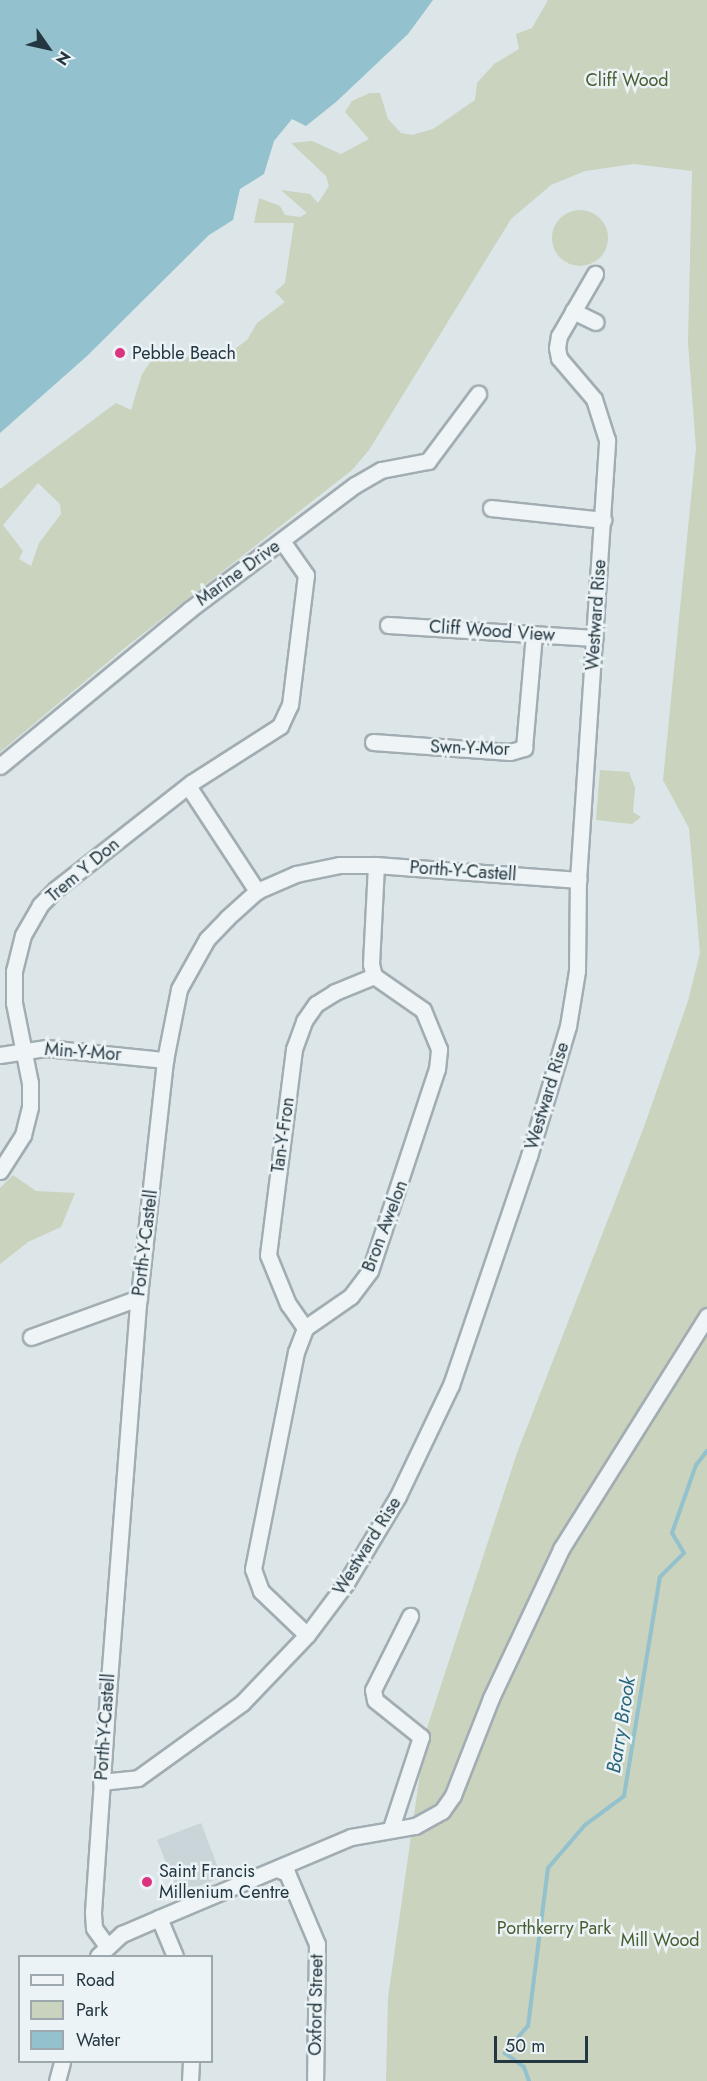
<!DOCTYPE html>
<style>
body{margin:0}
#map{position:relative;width:707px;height:2081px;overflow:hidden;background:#dce5e8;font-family:Jost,sans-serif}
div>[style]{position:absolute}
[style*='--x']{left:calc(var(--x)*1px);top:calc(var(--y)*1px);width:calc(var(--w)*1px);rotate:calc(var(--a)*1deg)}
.built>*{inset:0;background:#cad5da;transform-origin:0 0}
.green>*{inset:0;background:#c9d3bd}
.round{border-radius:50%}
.water>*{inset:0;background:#93c1cd}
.stream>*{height:4px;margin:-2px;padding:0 2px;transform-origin:2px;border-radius:2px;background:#93c1cd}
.roads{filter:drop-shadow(2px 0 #a1adb2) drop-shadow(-2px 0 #a1adb2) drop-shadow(0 2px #a1adb2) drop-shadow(0 -2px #a1adb2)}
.minor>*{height:15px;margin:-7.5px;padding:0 7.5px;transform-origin:7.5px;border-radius:7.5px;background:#eff4f6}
.dots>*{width:16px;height:16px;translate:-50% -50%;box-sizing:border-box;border:3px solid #ecf3f6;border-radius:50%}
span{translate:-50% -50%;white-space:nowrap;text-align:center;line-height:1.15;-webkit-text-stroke:5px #ecf3f6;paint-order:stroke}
.park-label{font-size:18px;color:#475d30}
.poi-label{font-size:18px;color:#243740}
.left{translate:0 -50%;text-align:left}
.street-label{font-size:18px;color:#243740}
.water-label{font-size:20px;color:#2b6578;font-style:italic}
.legend{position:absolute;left:18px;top:1955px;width:195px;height:108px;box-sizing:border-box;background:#ecf3f6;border:2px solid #9ca8ad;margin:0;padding:8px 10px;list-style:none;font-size:18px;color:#243740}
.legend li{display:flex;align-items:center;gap:12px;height:30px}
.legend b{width:30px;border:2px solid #9ca8ad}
.north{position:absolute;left:18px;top:18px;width:60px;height:60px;-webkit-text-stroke:4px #ecf3f6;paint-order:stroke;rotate:124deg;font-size:16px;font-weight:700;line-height:24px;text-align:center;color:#243740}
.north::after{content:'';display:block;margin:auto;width:21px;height:27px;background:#243740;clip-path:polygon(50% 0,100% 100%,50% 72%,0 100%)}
.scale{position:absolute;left:494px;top:2036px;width:94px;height:27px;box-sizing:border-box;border:3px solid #243740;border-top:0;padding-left:8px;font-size:18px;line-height:21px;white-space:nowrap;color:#243740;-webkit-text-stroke:4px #ecf3f6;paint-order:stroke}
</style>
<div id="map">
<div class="built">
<i style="left:201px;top:1823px;width:58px;height:47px;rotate:69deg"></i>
</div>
<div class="green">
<i style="clip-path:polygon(evenodd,548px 0,707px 0,707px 2081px,386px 2081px,388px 1998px,426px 1731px,517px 1453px,644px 1127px,688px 1001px,700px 953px,689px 828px,663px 780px,696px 448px,688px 343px,692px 171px,634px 164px,585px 171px,551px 185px,511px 219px,369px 450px,352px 470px,126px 647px,0 752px,0 489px,116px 403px,131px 410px,142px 374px,153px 358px,173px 355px,220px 360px,247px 340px,257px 323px,285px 302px,275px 292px,285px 283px,294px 223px,254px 223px,259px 198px,280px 206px,285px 215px,300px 217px,307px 213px,281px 190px,310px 194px,318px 203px,329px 186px,326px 176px,291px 143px,312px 141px,341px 154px,369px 139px,345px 112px,352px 101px,370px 93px,380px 93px,388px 119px,401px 133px,412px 135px,433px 129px,475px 100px,477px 83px,494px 64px,519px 49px,516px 34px,532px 28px,548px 0,38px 483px,60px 504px,61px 514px,39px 543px,31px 566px,19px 559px,23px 551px,3px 525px,38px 483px)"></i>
<i class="round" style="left:552px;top:210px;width:56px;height:56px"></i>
<i style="clip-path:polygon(600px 770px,629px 772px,635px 788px,633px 812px,641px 817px,632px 824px,596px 820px)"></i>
<i style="clip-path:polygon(13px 1175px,36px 1191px,75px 1193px,61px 1227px,28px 1242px,0 1264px,0 1188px)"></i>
</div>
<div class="water">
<i style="clip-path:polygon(0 0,433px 0,408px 34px,336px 102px,306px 126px,292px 119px,274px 141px,264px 174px,240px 189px,233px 220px,209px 235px,87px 356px,0 433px)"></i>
</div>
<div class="stream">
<i style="--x:529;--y:2081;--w:15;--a:-110"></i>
<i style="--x:524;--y:2067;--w:24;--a:-144"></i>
<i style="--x:505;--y:2053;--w:35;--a:-50"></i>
<i style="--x:528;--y:2026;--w:159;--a:-82.8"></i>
<i style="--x:548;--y:1868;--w:57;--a:-49.3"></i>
<i style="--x:585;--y:1825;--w:49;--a:-36.6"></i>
<i style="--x:624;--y:1796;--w:222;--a:-80.7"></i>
<i style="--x:660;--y:1577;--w:34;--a:-45"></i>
<i style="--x:684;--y:1553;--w:23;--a:-121"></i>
<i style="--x:672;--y:1533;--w:72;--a:-70.6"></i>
<i style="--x:696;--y:1465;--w:18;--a:-52"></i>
</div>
<div class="roads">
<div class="minor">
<i style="--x:573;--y:311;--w:25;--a:26"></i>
<i style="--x:491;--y:508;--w:113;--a:6.1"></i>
<i style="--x:388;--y:625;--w:207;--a:3.6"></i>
<i style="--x:373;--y:742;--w:137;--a:4.2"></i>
<i style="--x:510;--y:752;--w:15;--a:-16"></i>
<i style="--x:524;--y:748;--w:114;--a:-85"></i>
<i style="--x:0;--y:766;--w:245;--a:-39.5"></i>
<i style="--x:189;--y:610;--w:208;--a:-37"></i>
<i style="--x:355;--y:485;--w:30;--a:-30"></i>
<i style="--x:381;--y:470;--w:48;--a:-10.8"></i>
<i style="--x:428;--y:461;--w:84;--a:-53.3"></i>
<i style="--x:188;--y:786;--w:126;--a:56.7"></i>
<i style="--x:0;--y:1055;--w:47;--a:-8.7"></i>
<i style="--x:46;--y:1048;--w:120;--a:5.8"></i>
<i style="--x:0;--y:1171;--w:43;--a:-57.4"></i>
<i style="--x:23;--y:1135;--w:29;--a:-76"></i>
<i style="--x:30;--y:1107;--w:24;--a:-90"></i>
<i style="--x:30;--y:1083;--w:82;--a:-101.3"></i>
<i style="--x:14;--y:1003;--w:32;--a:-90"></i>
<i style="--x:14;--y:971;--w:37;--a:-76"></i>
<i style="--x:23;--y:935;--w:34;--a:-60"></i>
<i style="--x:40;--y:905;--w:23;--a:-45"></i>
<i style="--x:56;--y:889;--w:172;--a:-38.1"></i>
<i style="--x:191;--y:783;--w:106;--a:-32.6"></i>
<i style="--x:280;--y:726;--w:23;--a:-65"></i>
<i style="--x:290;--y:705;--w:131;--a:-83"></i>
<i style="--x:306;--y:575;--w:42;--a:-125.2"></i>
<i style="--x:305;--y:1328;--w:29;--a:-125"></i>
<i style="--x:288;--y:1304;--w:53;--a:-112.2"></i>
<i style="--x:268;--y:1255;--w:208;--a:-82.8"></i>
<i style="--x:294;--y:1049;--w:30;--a:-70"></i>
<i style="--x:304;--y:1021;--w:21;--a:-55"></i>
<i style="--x:316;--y:1004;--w:22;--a:-32"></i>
<i style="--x:335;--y:992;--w:42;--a:-22.3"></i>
<i style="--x:31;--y:1337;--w:115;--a:-19.9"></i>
<i style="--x:307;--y:1635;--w:64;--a:-136.3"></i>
<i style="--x:261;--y:1591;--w:23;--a:-110"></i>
<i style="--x:253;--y:1569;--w:221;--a:-78.8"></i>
<i style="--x:296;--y:1352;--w:26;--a:-69"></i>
<i style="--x:305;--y:1328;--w:56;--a:-34.8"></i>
<i style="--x:351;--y:1296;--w:31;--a:-53"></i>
<i style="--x:370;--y:1271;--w:213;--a:-71.7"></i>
<i style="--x:437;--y:1069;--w:20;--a:-84"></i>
<i style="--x:439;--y:1049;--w:42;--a:-112.3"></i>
<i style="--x:423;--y:1010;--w:60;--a:-145.2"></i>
<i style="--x:374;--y:976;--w:12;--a:-104"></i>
<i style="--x:371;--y:964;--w:99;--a:-87.1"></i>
<i style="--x:101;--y:1782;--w:37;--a:-6"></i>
<i style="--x:138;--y:1778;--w:128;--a:-35.8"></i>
<i style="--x:242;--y:1703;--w:94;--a:-46.3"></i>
<i style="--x:307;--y:1635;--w:65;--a:-53.1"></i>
<i style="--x:346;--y:1583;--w:101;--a:-59.1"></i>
<i style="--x:398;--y:1496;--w:123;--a:-64.5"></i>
<i style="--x:451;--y:1385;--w:242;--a:-71.2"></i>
<i style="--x:529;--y:1156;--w:136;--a:-73.3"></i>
<i style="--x:568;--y:1026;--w:56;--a:-80.7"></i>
<i style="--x:577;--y:971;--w:91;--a:-89.4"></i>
<i style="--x:578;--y:880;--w:441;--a:-86.2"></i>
<i style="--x:607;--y:440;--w:43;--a:-107.6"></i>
<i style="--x:594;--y:399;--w:54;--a:-130.5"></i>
<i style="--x:559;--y:358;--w:10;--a:-101"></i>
<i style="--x:557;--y:348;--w:12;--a:-81"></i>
<i style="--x:559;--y:336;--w:72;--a:-59.9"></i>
<i style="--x:391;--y:1828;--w:96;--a:-71.8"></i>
<i style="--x:421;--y:1737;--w:59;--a:-141.2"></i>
<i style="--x:375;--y:1700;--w:10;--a:-101"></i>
<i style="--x:373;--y:1690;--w:83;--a:-63.4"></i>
<i style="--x:277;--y:1869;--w:11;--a:22"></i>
<i style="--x:287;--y:1873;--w:77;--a:67.1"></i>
<i style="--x:317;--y:1944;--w:137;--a:90.8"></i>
<i style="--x:159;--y:1918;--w:41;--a:67.2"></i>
<i style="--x:107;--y:1946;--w:22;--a:-126"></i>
<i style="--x:94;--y:1928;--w:16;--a:-94"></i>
<i style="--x:93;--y:1912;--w:192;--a:-86.1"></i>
<i style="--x:106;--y:1720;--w:416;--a:-85.6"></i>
<i style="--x:138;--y:1305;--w:246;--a:-83.7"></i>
<i style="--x:165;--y:1060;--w:72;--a:-78.8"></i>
<i style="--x:179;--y:989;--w:57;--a:-60.8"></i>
<i style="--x:207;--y:939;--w:29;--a:-46"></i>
<i style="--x:227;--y:918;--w:40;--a:-42"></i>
<i style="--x:257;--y:891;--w:43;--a:-23.6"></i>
<i style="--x:296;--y:874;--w:45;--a:-11.6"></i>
<i style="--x:340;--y:865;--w:36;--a:0"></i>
<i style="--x:376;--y:865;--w:203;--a:4.2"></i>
<i style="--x:98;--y:1956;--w:33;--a:-43"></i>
<i style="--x:122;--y:1934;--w:40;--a:-23.4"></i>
<i style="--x:159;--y:1918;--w:208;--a:-22.9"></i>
<i style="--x:351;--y:1837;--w:65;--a:-9.8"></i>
<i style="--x:415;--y:1826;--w:31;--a:-29"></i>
<i style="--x:442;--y:1811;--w:19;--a:-55"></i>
<i style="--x:453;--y:1795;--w:104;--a:-68.6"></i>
<i style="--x:491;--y:1698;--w:165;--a:-64.8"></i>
<i style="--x:561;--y:1549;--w:275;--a:-57.9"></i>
<i style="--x:57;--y:2081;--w:20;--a:-75"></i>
<i style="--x:190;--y:2081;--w:19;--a:-87"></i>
</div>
</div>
<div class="dots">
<i style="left:120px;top:353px;background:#dc3380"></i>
<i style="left:147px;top:1882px;background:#dc3380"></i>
</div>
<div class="park-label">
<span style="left:627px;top:80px">Cliff Wood</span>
<span style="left:554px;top:1928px">Porthkerry Park</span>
<span style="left:660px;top:1940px">Mill Wood</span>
</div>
<div class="poi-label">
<span class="left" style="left:132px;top:353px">Pebble Beach</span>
<span class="left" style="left:159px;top:1882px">Saint Francis<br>Millenium Centre</span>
</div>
<div class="street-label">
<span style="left:238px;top:573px;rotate:-36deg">Marine Drive</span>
<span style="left:596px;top:615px;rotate:-86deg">Westward Rise</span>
<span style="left:492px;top:631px;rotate:4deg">Cliff Wood View</span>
<span style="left:470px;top:748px;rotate:2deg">Swn-Y-Mor</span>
<span style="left:83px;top:870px;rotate:-40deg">Trem Y Don</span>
<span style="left:463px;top:871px;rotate:4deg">Porth-Y-Castell</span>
<span style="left:83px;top:1052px;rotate:4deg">Min-Y-Mor</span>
<span style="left:547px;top:1096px;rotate:-73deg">Westward Rise</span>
<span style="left:283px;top:1135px;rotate:-82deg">Tan-Y-Fron</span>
<span style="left:385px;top:1226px;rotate:-69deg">Bron Awelon</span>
<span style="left:145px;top:1243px;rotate:-83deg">Porth-Y-Castell</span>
<span style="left:367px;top:1546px;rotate:-58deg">Westward Rise</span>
<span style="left:105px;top:1727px;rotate:-86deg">Porth-Y-Castell</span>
<span style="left:316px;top:2005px;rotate:-89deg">Oxford Street</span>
</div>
<div class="water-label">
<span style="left:621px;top:1725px;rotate:-81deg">Barry Brook</span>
</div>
<ul class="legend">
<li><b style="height:8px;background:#eff4f6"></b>Road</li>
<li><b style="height:16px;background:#c9d3bd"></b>Park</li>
<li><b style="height:16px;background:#93c1cd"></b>Water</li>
</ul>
<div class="north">N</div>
<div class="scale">50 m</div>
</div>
